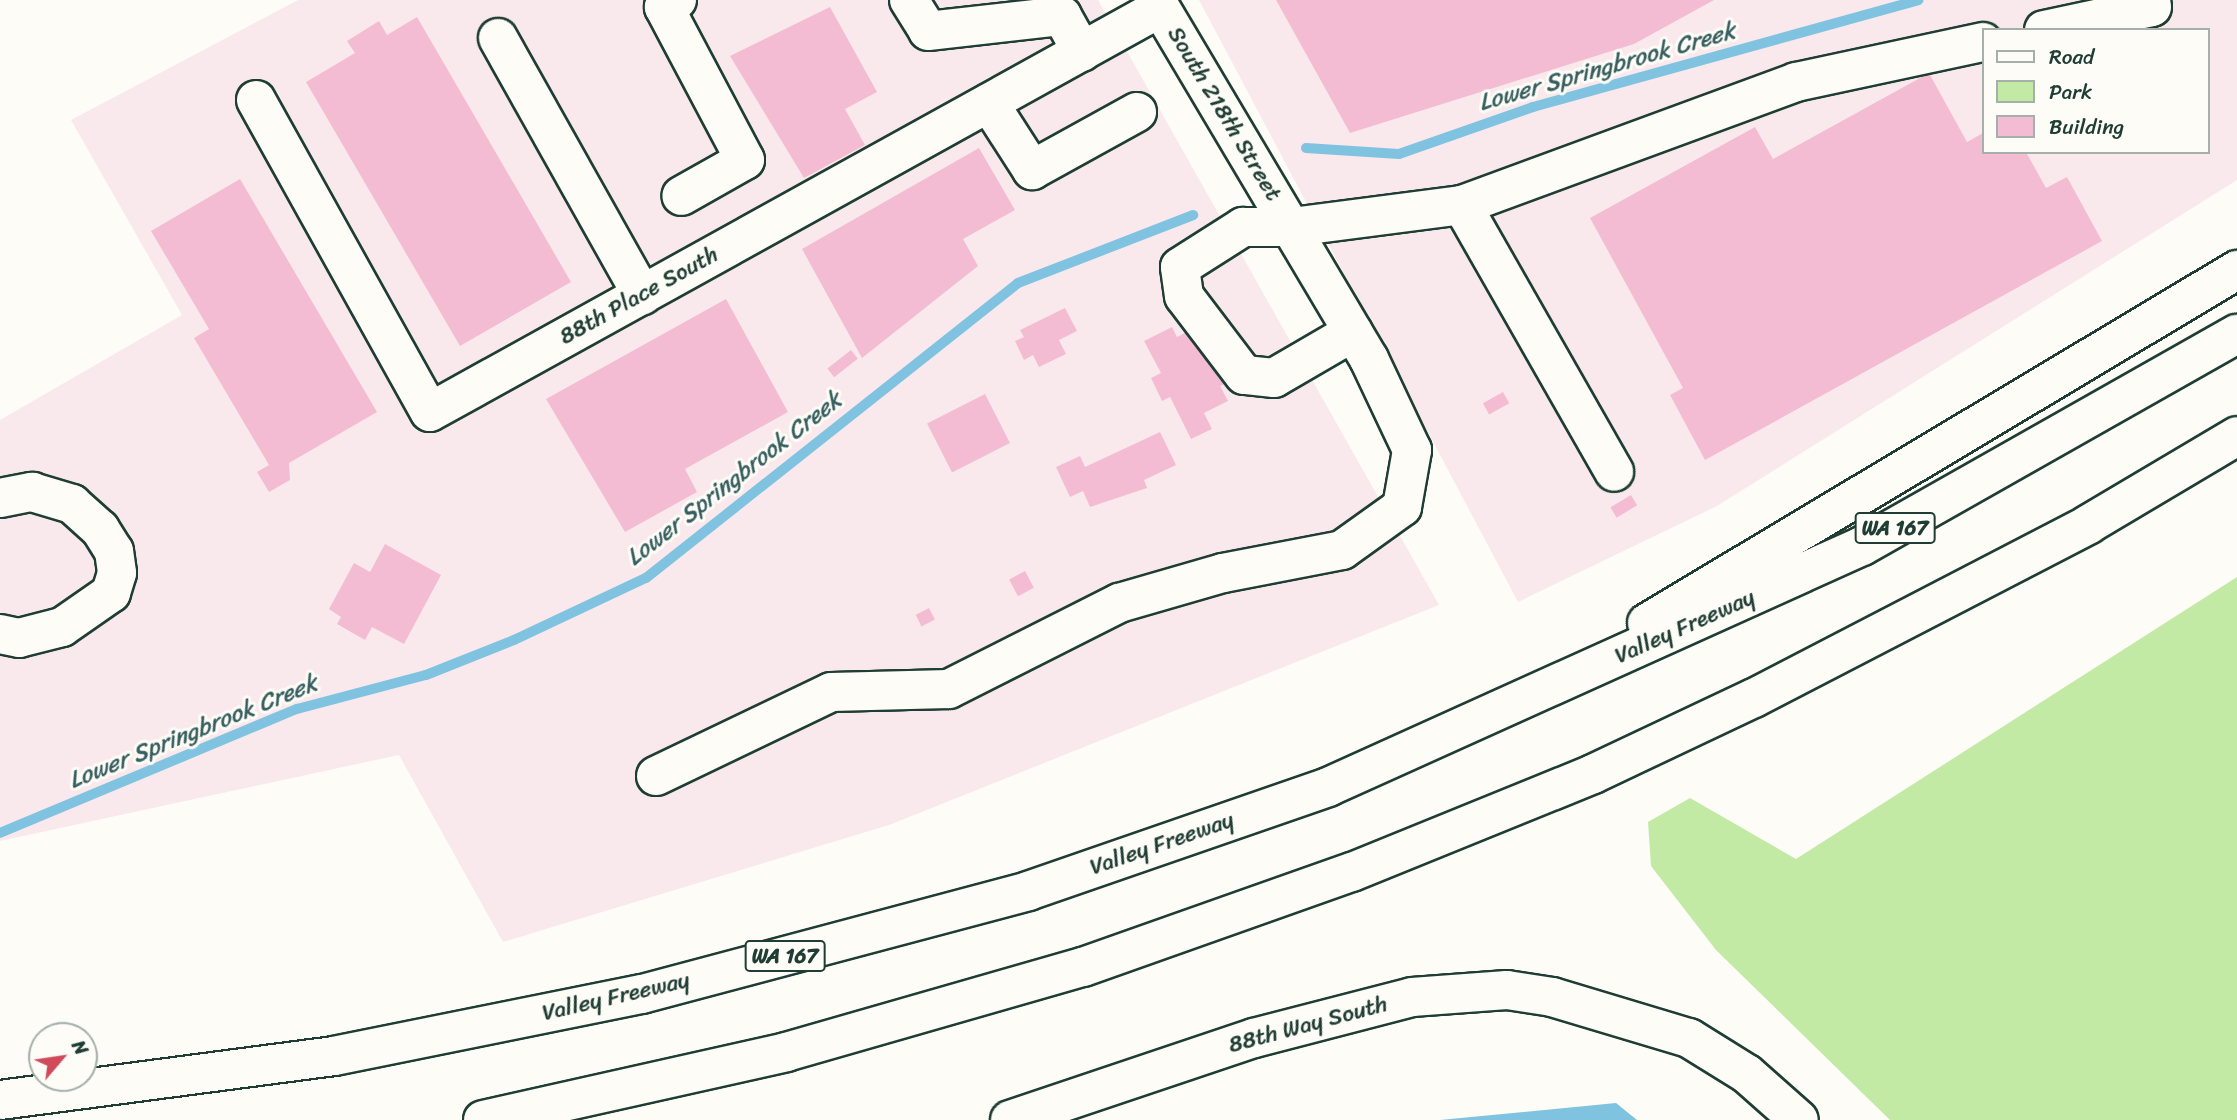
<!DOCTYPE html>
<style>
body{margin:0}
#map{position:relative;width:2237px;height:1120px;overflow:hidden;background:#fdfcf7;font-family:Sriracha,sans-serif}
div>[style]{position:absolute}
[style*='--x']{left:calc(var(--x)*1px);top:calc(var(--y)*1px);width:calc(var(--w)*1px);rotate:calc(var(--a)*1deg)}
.built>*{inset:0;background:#fae9ec}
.green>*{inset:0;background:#c2eaa5}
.water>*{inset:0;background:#80c3e0}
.stream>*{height:10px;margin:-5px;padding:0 5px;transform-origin:5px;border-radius:5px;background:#80c3e0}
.building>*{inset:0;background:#f4bcd2;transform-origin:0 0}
.roads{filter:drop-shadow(2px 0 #1f3d34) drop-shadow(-2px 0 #1f3d34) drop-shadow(0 2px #1f3d34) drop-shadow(0 -2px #1f3d34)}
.minor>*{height:38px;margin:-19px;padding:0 19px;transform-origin:19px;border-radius:19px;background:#fdfcf7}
.highway>*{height:38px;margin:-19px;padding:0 19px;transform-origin:19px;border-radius:19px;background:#fdfcf7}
span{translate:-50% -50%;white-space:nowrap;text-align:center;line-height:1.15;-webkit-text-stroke:6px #fdfcf7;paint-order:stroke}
.shield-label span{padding:2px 5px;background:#fdfcf7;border:2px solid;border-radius:5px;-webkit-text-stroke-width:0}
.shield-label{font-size:21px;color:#1f3d34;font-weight:700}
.street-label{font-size:23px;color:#1f3d34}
.water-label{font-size:24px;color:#375e5f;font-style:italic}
.legend{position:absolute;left:1982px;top:28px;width:228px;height:126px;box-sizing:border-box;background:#fdfcf7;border:2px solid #a4b0a9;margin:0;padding:9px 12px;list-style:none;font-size:21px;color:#1f3d34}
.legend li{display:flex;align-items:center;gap:14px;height:35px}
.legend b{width:35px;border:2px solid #a4b0a9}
.north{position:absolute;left:28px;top:1022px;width:70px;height:70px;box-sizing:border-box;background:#fdfcf7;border:2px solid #a4b0a9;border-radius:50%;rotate:61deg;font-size:19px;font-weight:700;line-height:28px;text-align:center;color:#1f3d34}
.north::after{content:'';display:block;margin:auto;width:24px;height:32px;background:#d1495b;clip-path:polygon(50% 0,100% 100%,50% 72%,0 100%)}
</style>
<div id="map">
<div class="built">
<i style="clip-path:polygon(298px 0,1098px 0,1439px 605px,889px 825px,503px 942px,399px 755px,0 841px,0 420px,182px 315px,71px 120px)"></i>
<i style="clip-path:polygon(evenodd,1199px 0,2237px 0,2237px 180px,1717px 506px,1518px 602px,1199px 0,1983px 30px,2207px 30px,2207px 152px,1983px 152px,1983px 30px)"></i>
</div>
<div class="green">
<i style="clip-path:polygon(2237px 577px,2237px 1120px,1890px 1120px,1716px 950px,1651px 866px,1648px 822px,1690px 798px,1796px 859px)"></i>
</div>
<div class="water">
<i style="clip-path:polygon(1616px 1103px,1637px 1120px,1440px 1120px)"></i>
</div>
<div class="stream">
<i style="--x:1306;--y:148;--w:93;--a:3.7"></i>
<i style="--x:1399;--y:154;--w:142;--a:-19.3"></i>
<i style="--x:1533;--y:107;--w:400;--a:-15.5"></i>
<i style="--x:0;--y:833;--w:322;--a:-22.7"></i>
<i style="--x:297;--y:709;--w:133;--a:-14.8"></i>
<i style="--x:426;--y:675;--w:95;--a:-21.7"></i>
<i style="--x:514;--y:640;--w:146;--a:-25.2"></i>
<i style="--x:646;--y:578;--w:475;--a:-38.4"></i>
<i style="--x:1018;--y:283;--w:188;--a:-21.2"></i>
</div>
<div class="building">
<i style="clip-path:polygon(1276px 0,1714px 0,1634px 44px,1350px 133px)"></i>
<i style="clip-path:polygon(830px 7px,877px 92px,845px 109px,865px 145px,804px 178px,730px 56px)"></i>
<i style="clip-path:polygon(417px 17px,571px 282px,460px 346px,306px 82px,355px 53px,347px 41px,379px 21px,387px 35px)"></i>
<i style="clip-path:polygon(1929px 73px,1967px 142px,1983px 133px,1983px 152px,2026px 152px,2046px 188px,2067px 177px,2102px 241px,1705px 460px,1670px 395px,1683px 388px,1590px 218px,1755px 127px,1773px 159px)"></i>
<i style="clip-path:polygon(979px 148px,1015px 210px,963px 239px,978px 266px,862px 358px,802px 249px)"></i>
<i style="clip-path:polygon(240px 179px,377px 412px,289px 463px,290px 480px,269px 492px,257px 472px,269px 465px,194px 338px,209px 329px,151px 231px)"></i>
<i style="clip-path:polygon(726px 299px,788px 412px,685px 469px,697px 492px,625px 532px,546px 399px)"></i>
<i style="clip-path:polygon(1065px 308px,1077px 331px,1059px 340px,1066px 354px,1039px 367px,1033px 355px,1024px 360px,1015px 341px,1024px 337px,1020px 330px)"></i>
<i style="clip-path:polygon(1172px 327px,1177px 337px,1193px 329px,1229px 382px,1220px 386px,1228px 401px,1204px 413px,1212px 429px,1191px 439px,1170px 397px,1162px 401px,1151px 378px,1161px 373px,1144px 341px)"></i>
<i style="left:851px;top:350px;width:11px;height:30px;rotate:52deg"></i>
<i style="left:1503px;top:392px;width:13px;height:23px;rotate:61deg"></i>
<i style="left:985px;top:394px;width:55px;height:65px;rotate:63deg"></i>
<i style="clip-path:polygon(1160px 432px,1176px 465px,1144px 480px,1147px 488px,1090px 507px,1083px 491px,1070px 497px,1056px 467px,1080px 456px,1085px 467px)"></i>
<i style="left:1631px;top:495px;width:12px;height:24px;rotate:59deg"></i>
<i style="clip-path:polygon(385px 544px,441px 575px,404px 644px,372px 627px,365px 640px,337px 624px,341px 617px,329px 609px,354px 563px,370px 572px)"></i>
<i style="left:1025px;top:571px;width:19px;height:18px;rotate:62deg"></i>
<i style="left:929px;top:608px;width:13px;height:15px;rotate:63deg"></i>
</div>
<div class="roads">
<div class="minor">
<i style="--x:677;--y:0;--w:15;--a:152"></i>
<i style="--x:664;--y:7;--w:173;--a:62.1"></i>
<i style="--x:745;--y:160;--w:73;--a:150.6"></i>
<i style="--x:909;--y:0;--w:36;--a:58"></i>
<i style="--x:928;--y:31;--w:135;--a:-6.4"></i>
<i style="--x:1062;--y:16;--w:41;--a:60.9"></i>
<i style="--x:2044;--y:30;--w:110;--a:-12"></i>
<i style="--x:2152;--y:7;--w:7;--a:-98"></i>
<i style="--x:498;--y:38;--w:295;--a:60.7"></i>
<i style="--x:256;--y:100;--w:357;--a:60.9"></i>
<i style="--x:430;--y:412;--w:834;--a:-28.96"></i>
<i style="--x:989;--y:103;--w:80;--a:57.3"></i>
<i style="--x:1032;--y:170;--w:120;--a:-28.9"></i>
<i style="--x:1462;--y:205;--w:307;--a:60.3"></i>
<i style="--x:1353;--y:332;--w:91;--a:149.8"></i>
<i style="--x:1274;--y:378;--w:30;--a:-174"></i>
<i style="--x:1244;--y:375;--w:99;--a:-127.2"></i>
<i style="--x:1184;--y:296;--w:29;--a:-98"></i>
<i style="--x:1180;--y:267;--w:75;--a:-32.4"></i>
<i style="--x:1243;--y:227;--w:50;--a:0"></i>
<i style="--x:1293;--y:227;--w:170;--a:-7.4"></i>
<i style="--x:1462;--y:205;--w:356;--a:-20.2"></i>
<i style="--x:1796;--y:82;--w:191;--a:-12.1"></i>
<i style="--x:0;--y:498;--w:33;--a:-11"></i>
<i style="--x:32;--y:492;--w:42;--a:16.7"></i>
<i style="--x:72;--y:504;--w:38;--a:42"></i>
<i style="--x:100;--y:529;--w:26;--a:58"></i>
<i style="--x:114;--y:551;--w:22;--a:82"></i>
<i style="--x:117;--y:573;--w:21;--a:107"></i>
<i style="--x:111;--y:593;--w:60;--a:145.2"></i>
<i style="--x:62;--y:627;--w:44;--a:165.7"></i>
<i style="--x:19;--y:638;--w:19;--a:-168"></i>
<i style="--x:656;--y:776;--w:194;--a:-25.6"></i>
<i style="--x:831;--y:692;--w:118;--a:-1.5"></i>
<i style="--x:949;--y:689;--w:191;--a:-26.8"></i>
<i style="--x:1119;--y:603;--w:108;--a:-16.1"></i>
<i style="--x:1223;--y:573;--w:121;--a:-10.9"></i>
<i style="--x:1342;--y:550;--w:74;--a:-35.6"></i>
<i style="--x:1402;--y:507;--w:58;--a:-80"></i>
<i style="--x:1412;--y:450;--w:101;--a:-115.3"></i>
<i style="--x:1369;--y:359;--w:417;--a:-120.7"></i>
<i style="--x:1010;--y:1120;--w:257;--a:-18.6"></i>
<i style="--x:1254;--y:1038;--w:163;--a:-14.5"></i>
<i style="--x:1412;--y:997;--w:95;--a:-4.2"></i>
<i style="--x:1507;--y:990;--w:46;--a:8.8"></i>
<i style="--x:1552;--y:997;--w:143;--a:16.7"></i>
<i style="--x:1689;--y:1038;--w:68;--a:31.8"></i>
<i style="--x:1747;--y:1074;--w:69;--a:41.5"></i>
</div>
<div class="highway">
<i style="--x:1647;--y:623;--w:688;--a:-30.89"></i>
<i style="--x:0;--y:1100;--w:337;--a:-7.5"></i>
<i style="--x:334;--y:1056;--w:314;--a:-11.4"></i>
<i style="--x:642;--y:994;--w:400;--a:-14.9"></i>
<i style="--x:1028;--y:891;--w:318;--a:-19.1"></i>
<i style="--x:1328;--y:787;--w:586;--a:-24.29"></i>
<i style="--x:1862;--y:546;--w:431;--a:-29.5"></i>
<i style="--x:483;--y:1120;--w:311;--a:-12.6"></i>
<i style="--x:786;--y:1052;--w:309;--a:-16"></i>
<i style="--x:1083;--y:967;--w:285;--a:-19.5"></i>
<i style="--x:1352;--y:872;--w:260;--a:-22.1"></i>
<i style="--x:1593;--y:774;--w:178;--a:-25.3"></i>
<i style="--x:1754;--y:698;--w:377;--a:-27.4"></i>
<i style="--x:2089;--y:524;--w:172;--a:-30.7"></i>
</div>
</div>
<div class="shield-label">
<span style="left:1895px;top:528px">WA 167</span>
<span style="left:785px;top:956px">WA 167</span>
</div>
<div class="street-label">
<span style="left:1224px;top:114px;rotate:59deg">South 218th Street</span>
<span style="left:639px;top:296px;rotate:-29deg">88th Place South</span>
<span style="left:1685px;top:627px;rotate:-24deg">Valley Freeway</span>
<span style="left:1162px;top:844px;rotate:-19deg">Valley Freeway</span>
<span style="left:616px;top:997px;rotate:-13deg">Valley Freeway</span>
<span style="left:1308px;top:1025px;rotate:-15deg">88th Way South</span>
</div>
<div class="water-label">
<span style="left:1607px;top:67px;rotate:-16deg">Lower Springbrook Creek</span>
<span style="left:734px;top:479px;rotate:-38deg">Lower Springbrook Creek</span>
<span style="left:193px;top:732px;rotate:-22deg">Lower Springbrook Creek</span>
</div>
<ul class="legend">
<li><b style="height:9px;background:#fdfcf7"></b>Road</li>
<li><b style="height:19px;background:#c2eaa5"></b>Park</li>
<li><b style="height:19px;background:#f4bcd2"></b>Building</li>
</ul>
<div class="north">N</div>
</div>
